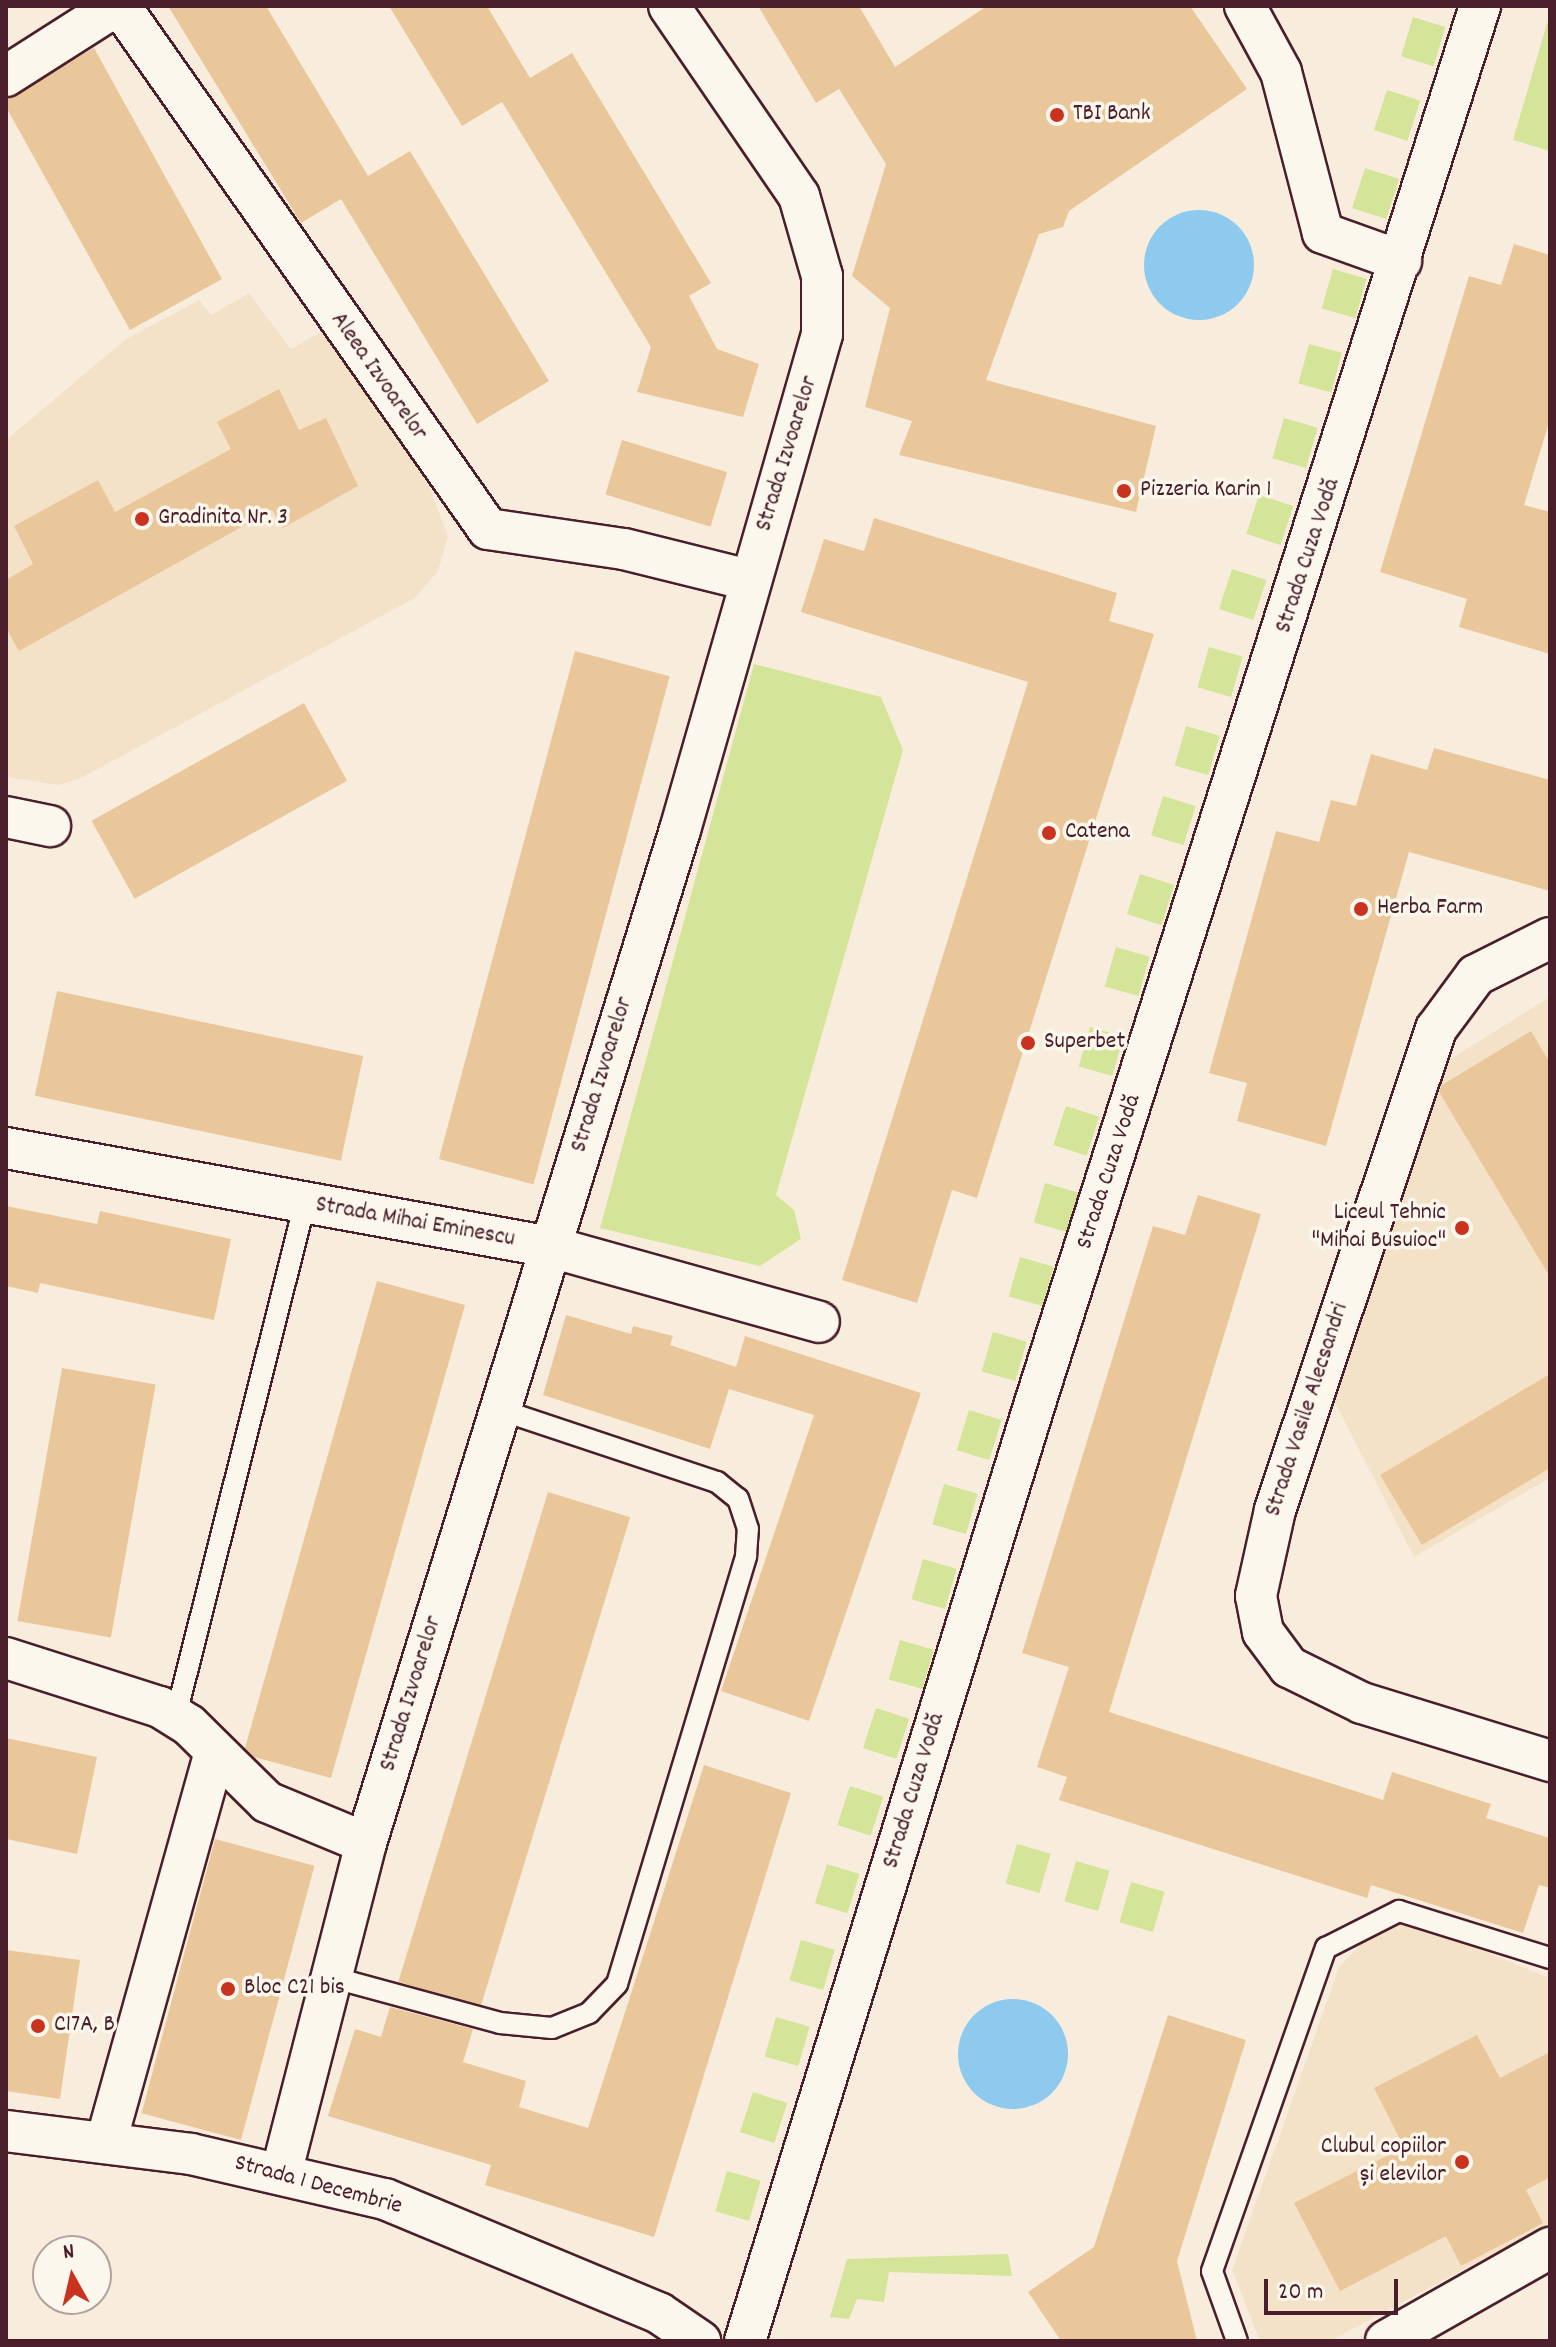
<!DOCTYPE html>
<meta charset="utf-8">
<style>
body{margin:0}
#map{position:relative;width:1556px;height:2347px;overflow:hidden;background:#f8eddc;font-family:Dekko,sans-serif}
div>[style]{position:absolute}
[style*='--x']{left:calc(var(--x)*1px);top:calc(var(--y)*1px);width:calc(var(--w)*1px);rotate:calc(var(--a)*1deg)}
.built>*{inset:0;background:#f4e2c8}
.green>*{inset:0;background:#d4e498;transform-origin:0 0}
.water>*{inset:0;background:#8dcaee}
.round{border-radius:50%}
.building>*{inset:0;background:#eac79b;transform-origin:0 0}
.roads{filter:drop-shadow(2px 0 #4a1f2b) drop-shadow(-2px 0 #4a1f2b) drop-shadow(0 2px #4a1f2b) drop-shadow(0 -2px #4a1f2b)}
.lane>*{height:20px;margin:-10px;padding:0 10px;transform-origin:10px;border-radius:10px;background:#fbf7ec}
.street>*{height:40px;margin:-20px;padding:0 20px;transform-origin:20px;border-radius:20px;background:#fbf7ec}
.dots>*{width:22px;height:22px;translate:-50% -50%;box-sizing:border-box;border:4px solid #fbf7ec;border-radius:50%}
span{translate:-50% -50%;white-space:nowrap;text-align:center;line-height:1.15;-webkit-text-stroke:7px #fbf7ec;paint-order:stroke}
.poi-label{font-size:24px;color:#4a1f2b}
.left{translate:0 -50%;text-align:left}
.right{translate:-100% -50%;text-align:right}
.street-label{font-size:24px;color:#4a1f2b}
.frame{position:absolute;inset:0;border:8px solid #4a1f2b;pointer-events:none}
.north{position:absolute;left:32px;top:2235px;width:80px;height:80px;box-sizing:border-box;background:#fbf7ec;border:2px solid #b4a19f;border-radius:50%;rotate:352deg;font-size:22px;font-weight:700;line-height:32px;text-align:center;color:#4a1f2b}
.north::after{content:'';display:block;margin:auto;width:28px;height:36px;background:#c8321e;clip-path:polygon(50% 0,100% 100%,50% 72%,0 100%)}
.scale{position:absolute;left:1264px;top:2279px;width:134px;height:36px;box-sizing:border-box;border:4px solid #4a1f2b;border-top:0;padding-left:10px;font-size:24px;line-height:28px;white-space:nowrap;color:#4a1f2b;-webkit-text-stroke:6px #fbf7ec;paint-order:stroke}
</style>
<div id="map">
<div class="built">
<i style="clip-path:polygon(249px 293px,291px 349px,328px 328px,431px 490px,448px 537px,438px 571px,415px 598px,81px 778px,59px 785px,6px 777px,6px 440px,126px 339px,199px 300px,211px 315px)"></i>
<i style="clip-path:polygon(1550px 997px,1550px 1478px,1414px 1557px,1324px 1381px,1425px 1075px)"></i>
<i style="clip-path:polygon(1406px 1919px,1550px 1978px,1550px 2223px,1330px 2341px,1260px 2341px,1232px 2270px,1339px 1967px,1365px 1941px)"></i>
</div>
<div class="green">
<i style="clip-path:polygon(1550px 13px,1550px 151px,1513px 140px)"></i>
<i style="left:1413px;top:17px;width:34px;height:41px;rotate:17deg"></i>
<i style="left:1387px;top:90px;width:35px;height:42px;rotate:18deg"></i>
<i style="left:1365px;top:168px;width:36px;height:42px;rotate:18deg"></i>
<i style="left:1333px;top:269px;width:35px;height:41px;rotate:16deg"></i>
<i style="left:1309px;top:344px;width:34px;height:41px;rotate:15deg"></i>
<i style="left:1284px;top:418px;width:35px;height:42px;rotate:16deg"></i>
<i style="left:1259px;top:495px;width:36px;height:41px;rotate:18deg"></i>
<i style="left:1232px;top:569px;width:36px;height:42px;rotate:18deg"></i>
<i style="left:1209px;top:647px;width:35px;height:42px;rotate:16deg"></i>
<i style="clip-path:polygon(754px 664px,881px 697px,903px 750px,776px 1195px,794px 1210px,801px 1239px,760px 1266px,600px 1228px)"></i>
<i style="left:1186px;top:726px;width:35px;height:41px;rotate:16deg"></i>
<i style="left:1163px;top:796px;width:34px;height:41px;rotate:17deg"></i>
<i style="left:1140px;top:874px;width:36px;height:42px;rotate:18deg"></i>
<i style="left:1116px;top:947px;width:35px;height:41px;rotate:16deg"></i>
<i style="left:1090px;top:1027px;width:35px;height:41px;rotate:16deg"></i>
<i style="left:1066px;top:1106px;width:35px;height:41px;rotate:18deg"></i>
<i style="left:1045px;top:1183px;width:35px;height:41px;rotate:16deg"></i>
<i style="left:1020px;top:1257px;width:35px;height:41px;rotate:16deg"></i>
<i style="left:993px;top:1332px;width:35px;height:41px;rotate:16deg"></i>
<i style="left:969px;top:1410px;width:34px;height:42px;rotate:17deg"></i>
<i style="left:944px;top:1484px;width:35px;height:42px;rotate:16deg"></i>
<i style="left:923px;top:1559px;width:35px;height:42px;rotate:16deg"></i>
<i style="left:900px;top:1640px;width:35px;height:41px;rotate:16deg"></i>
<i style="left:876px;top:1708px;width:35px;height:42px;rotate:18deg"></i>
<i style="left:850px;top:1786px;width:35px;height:41px;rotate:18deg"></i>
<i style="left:1017px;top:1844px;width:35px;height:41px;rotate:16deg"></i>
<i style="left:1076px;top:1861px;width:35px;height:42px;rotate:16deg"></i>
<i style="left:827px;top:1864px;width:34px;height:41px;rotate:17deg"></i>
<i style="left:1131px;top:1882px;width:35px;height:42px;rotate:16deg"></i>
<i style="left:801px;top:1940px;width:35px;height:42px;rotate:16deg"></i>
<i style="left:776px;top:2017px;width:35px;height:41px;rotate:16deg"></i>
<i style="left:753px;top:2092px;width:36px;height:42px;rotate:18deg"></i>
<i style="left:727px;top:2171px;width:35px;height:42px;rotate:16deg"></i>
<i style="clip-path:polygon(1008px 2254px,1012px 2276px,889px 2272px,884px 2302px,857px 2299px,849px 2319px,830px 2317px,847px 2259px)"></i>
</div>
<div class="water">
<i class="round" style="left:1144px;top:210px;width:110px;height:110px"></i>
<i class="round" style="left:958px;top:1999px;width:110px;height:110px"></i>
</div>
<div class="building">
<i style="clip-path:polygon(168px 6px,266px 6px,368px 176px,410px 151px,549px 381px,477px 424px,341px 199px,301px 223px)"></i>
<i style="clip-path:polygon(389px 6px,487px 6px,530px 78px,572px 53px,711px 283px,689px 296px,717px 349px,759px 364px,743px 417px,637px 392px,651px 347px,502px 102px,462px 126px)"></i>
<i style="clip-path:polygon(758px 6px,859px 6px,895px 67px,987px 6px,1190px 6px,1247px 89px,1069px 211px,1063px 227px,1039px 234px,986px 380px,1156px 426px,1136px 512px,899px 455px,912px 421px,865px 407px,890px 308px,852px 276px,886px 164px,839px 89px,816px 103px)"></i>
<i style="clip-path:polygon(94px 48px,222px 279px,130px 330px,6px 107px,6px 99px)"></i>
<i style="clip-path:polygon(1514px 244px,1550px 255px,1550px 419px,1524px 505px,1550px 512px,1550px 654px,1459px 627px,1467px 599px,1380px 572px,1469px 276px,1501px 285px)"></i>
<i style="clip-path:polygon(279px 389px,299px 430px,326px 418px,358px 486px,283px 528px,272px 510px,19px 651px,6px 628px,6px 580px,33px 564px,14px 526px,98px 480px,115px 512px,231px 449px,217px 422px)"></i>
<i style="left:622px;top:440px;width:110px;height:57px;rotate:17deg"></i>
<i style="clip-path:polygon(874px 518px,1117px 593px,1109px 621px,1154px 634px,977px 1198px,952px 1190px,917px 1303px,842px 1280px,1028px 682px,801px 612px,824px 539px,864px 551px)"></i>
<i style="left:575px;top:651px;width:98px;height:526px;rotate:15deg"></i>
<i style="left:304px;top:703px;width:89px;height:243px;rotate:61deg"></i>
<i style="clip-path:polygon(1434px 748px,1550px 780px,1550px 891px,1409px 852px,1326px 1146px,1237px 1121px,1247px 1083px,1209px 1073px,1276px 831px,1319px 842px,1331px 800px,1356px 806px,1371px 754px,1427px 770px)"></i>
<i style="left:57px;top:991px;width:313px;height:107px;rotate:12deg"></i>
<i style="clip-path:polygon(1531px 1031px,1550px 1063px,1550px 1277px,1439px 1092px,1442px 1085px)"></i>
<i style="clip-path:polygon(1198px 1195px,1261px 1214px,1109px 1712px,1383px 1800px,1392px 1772px,1491px 1804px,1486px 1818px,1550px 1838px,1550px 1888px,1539px 1885px,1523px 1933px,1371px 1885px,1367px 1898px,1059px 1800px,1067px 1777px,1037px 1767px,1069px 1667px,1022px 1653px,1153px 1226px,1185px 1235px)"></i>
<i style="clip-path:polygon(6px 1206px,97px 1224px,100px 1211px,231px 1239px,214px 1320px,40px 1283px,38px 1293px,6px 1286px)"></i>
<i style="clip-path:polygon(377px 1281px,465px 1305px,331px 1778px,254px 1757px,245px 1748px)"></i>
<i style="clip-path:polygon(566px 1315px,631px 1334px,633px 1326px,673px 1336px,670px 1345px,736px 1367px,745px 1336px,921px 1393px,809px 1721px,721px 1691px,814px 1415px,729px 1389px,710px 1449px,543px 1395px)"></i>
<i style="left:62px;top:1368px;width:95px;height:257px;rotate:10deg"></i>
<i style="clip-path:polygon(1550px 1374px,1550px 1468px,1422px 1545px,1380px 1475px)"></i>
<i style="left:548px;top:1492px;width:86px;height:512px;rotate:17deg"></i>
<i style="clip-path:polygon(6px 1738px,97px 1757px,77px 1854px,6px 1839px)"></i>
<i style="clip-path:polygon(704px 1765px,791px 1793px,654px 2237px,485px 2185px,491px 2165px,328px 2116px,355px 2029px,381px 2037px,390px 2007px,473px 2029px,463px 2062px,526px 2081px,519px 2107px,588px 2128px)"></i>
<i style="left:215px;top:1839px;width:103px;height:284px;rotate:15deg"></i>
<i style="clip-path:polygon(6px 1950px,80px 1960px,60px 2099px,6px 2091px)"></i>
<i style="clip-path:polygon(1168px 2015px,1246px 2040px,1177px 2261px,1197px 2341px,1061px 2341px,1028px 2292px,1094px 2247px)"></i>
<i style="clip-path:polygon(1477px 2035px,1500px 2078px,1550px 2052px,1550px 2177px,1526px 2190px,1543px 2223px,1461px 2266px,1446px 2236px,1340px 2291px,1294px 2203px,1404px 2147px,1374px 2088px)"></i>
</div>
<div class="roads">
<div class="lane">
<i style="--x:176;--y:1715;--w:528;--a:-75.86"></i>
<i style="--x:331;--y:1977;--w:175;--a:15.2"></i>
<i style="--x:500;--y:2023;--w:52;--a:5.5"></i>
<i style="--x:552;--y:2028;--w:40;--a:-22"></i>
<i style="--x:589;--y:2013;--w:40;--a:-46"></i>
<i style="--x:617;--y:1984;--w:447;--a:-73.2"></i>
<i style="--x:746;--y:1556;--w:27;--a:-86"></i>
<i style="--x:748;--y:1529;--w:32;--a:-108"></i>
<i style="--x:738;--y:1499;--w:27;--a:-141"></i>
<i style="--x:717;--y:1482;--w:229;--a:-161.6"></i>
<i style="--x:1237;--y:2341;--w:74;--a:-109.7"></i>
<i style="--x:1212;--y:2271;--w:343;--a:-70.6"></i>
<i style="--x:1326;--y:1948;--w:82;--a:-26.9"></i>
<i style="--x:1399;--y:1911;--w:158;--a:17.3"></i>
</div>
<div class="street">
<i style="--x:120;--y:6;--w:639;--a:54.87"></i>
<i style="--x:488;--y:529;--w:137;--a:8.4"></i>
<i style="--x:624;--y:549;--w:128;--a:14"></i>
<i style="--x:1245;--y:6;--w:75;--a:61.4"></i>
<i style="--x:1281;--y:72;--w:166;--a:75.4"></i>
<i style="--x:1323;--y:233;--w:83;--a:19.7"></i>
<i style="--x:6;--y:76;--w:130;--a:-32.5"></i>
<i style="--x:6;--y:817;--w:45;--a:11.6"></i>
<i style="--x:1550;--y:938;--w:83;--a:153.4"></i>
<i style="--x:1476;--y:975;--w:67;--a:126.5"></i>
<i style="--x:1436;--y:1029;--w:507;--a:108.51"></i>
<i style="--x:1275;--y:1510;--w:88;--a:102.5"></i>
<i style="--x:1256;--y:1596;--w:37;--a:79"></i>
<i style="--x:1263;--y:1632;--w:44;--a:53.4"></i>
<i style="--x:1289;--y:1667;--w:81;--a:26.3"></i>
<i style="--x:1362;--y:1703;--w:197;--a:17.1"></i>
<i style="--x:6;--y:1148;--w:554;--a:10.3"></i>
<i style="--x:551;--y:1247;--w:278;--a:15.6"></i>
<i style="--x:6;--y:1658;--w:162;--a:17.7"></i>
<i style="--x:160;--y:1707;--w:34;--a:32"></i>
<i style="--x:189;--y:1725;--w:110;--a:44.6"></i>
<i style="--x:267;--y:1802;--w:107;--a:22.5"></i>
<i style="--x:6;--y:2131;--w:186;--a:7.1"></i>
<i style="--x:191;--y:2154;--w:199;--a:13.1"></i>
<i style="--x:385;--y:2199;--w:297;--a:22.6"></i>
<i style="--x:659;--y:2313;--w:50;--a:34.3"></i>
<i style="--x:106;--y:2142;--w:402;--a:-74.4"></i>
<i style="--x:281;--y:2174;--w:342;--a:-75.6"></i>
<i style="--x:366;--y:1843;--w:1061;--a:-72.78"></i>
<i style="--x:680;--y:830;--w:516;--a:-74.02"></i>
<i style="--x:822;--y:334;--w:58;--a:-90"></i>
<i style="--x:822;--y:276;--w:83;--a:-106"></i>
<i style="--x:799;--y:196;--w:230;--a:-124.4"></i>
<i style="--x:745;--y:2341;--w:982;--a:-72.82"></i>
<i style="--x:1035;--y:1403;--w:1466;--a:-72.33"></i>
<i style="--x:1386;--y:2341;--w:189;--a:-29.6"></i>
</div>
</div>
<div class="dots">
<i style="left:1057px;top:115px;background:#c8321e"></i>
<i style="left:1124px;top:491px;background:#c8321e"></i>
<i style="left:142px;top:519px;background:#c8321e"></i>
<i style="left:1049px;top:833px;background:#c8321e"></i>
<i style="left:1361px;top:909px;background:#c8321e"></i>
<i style="left:1028px;top:1043px;background:#c8321e"></i>
<i style="left:1462px;top:1228px;background:#c8321e"></i>
<i style="left:228px;top:1989px;background:#c8321e"></i>
<i style="left:38px;top:2026px;background:#c8321e"></i>
<i style="left:1462px;top:2162px;background:#c8321e"></i>
</div>
<div class="poi-label">
<span class="left" style="left:1073px;top:115px">TBI Bank</span>
<span class="left" style="left:1140px;top:491px">Pizzeria Karin 1</span>
<span class="left" style="left:158px;top:519px">Gradinita Nr. 3</span>
<span class="left" style="left:1065px;top:833px">Catena</span>
<span class="left" style="left:1377px;top:909px">Herba Farm</span>
<span class="left" style="left:1044px;top:1043px">Superbet</span>
<span class="right" style="left:1446px;top:1228px">Liceul Tehnic<br>"Mihai Busuioc"</span>
<span class="left" style="left:244px;top:1989px">Bloc C21 bis</span>
<span class="left" style="left:54px;top:2026px">C17A, B</span>
<span class="right" style="left:1446px;top:2162px">Clubul copiilor<br>și elevilor</span>
</div>
<div class="street-label">
<span style="left:378px;top:377px;rotate:55deg">Aleea Izvoarelor</span>
<span style="left:788px;top:454px;rotate:-73deg">Strada Izvoarelor</span>
<span style="left:1309px;top:556px;rotate:-72deg">Strada Cuza Vodă</span>
<span style="left:603px;top:1075px;rotate:-73deg">Strada Izvoarelor</span>
<span style="left:1110px;top:1172px;rotate:-72deg">Strada Cuza Vodă</span>
<span style="left:415px;top:1223px;rotate:10deg">Strada Mihai Eminescu</span>
<span style="left:1308px;top:1410px;rotate:-72deg">Strada Vasile Alecsandri</span>
<span style="left:412px;top:1694px;rotate:-73deg">Strada Izvoarelor</span>
<span style="left:915px;top:1791px;rotate:-73deg">Strada Cuza Vodă</span>
<span style="left:318px;top:2186px;rotate:15deg">Strada 1 Decembrie</span>
</div>
<div class="frame"></div>
<div class="north">N</div>
<div class="scale">20 m</div>
</div>
